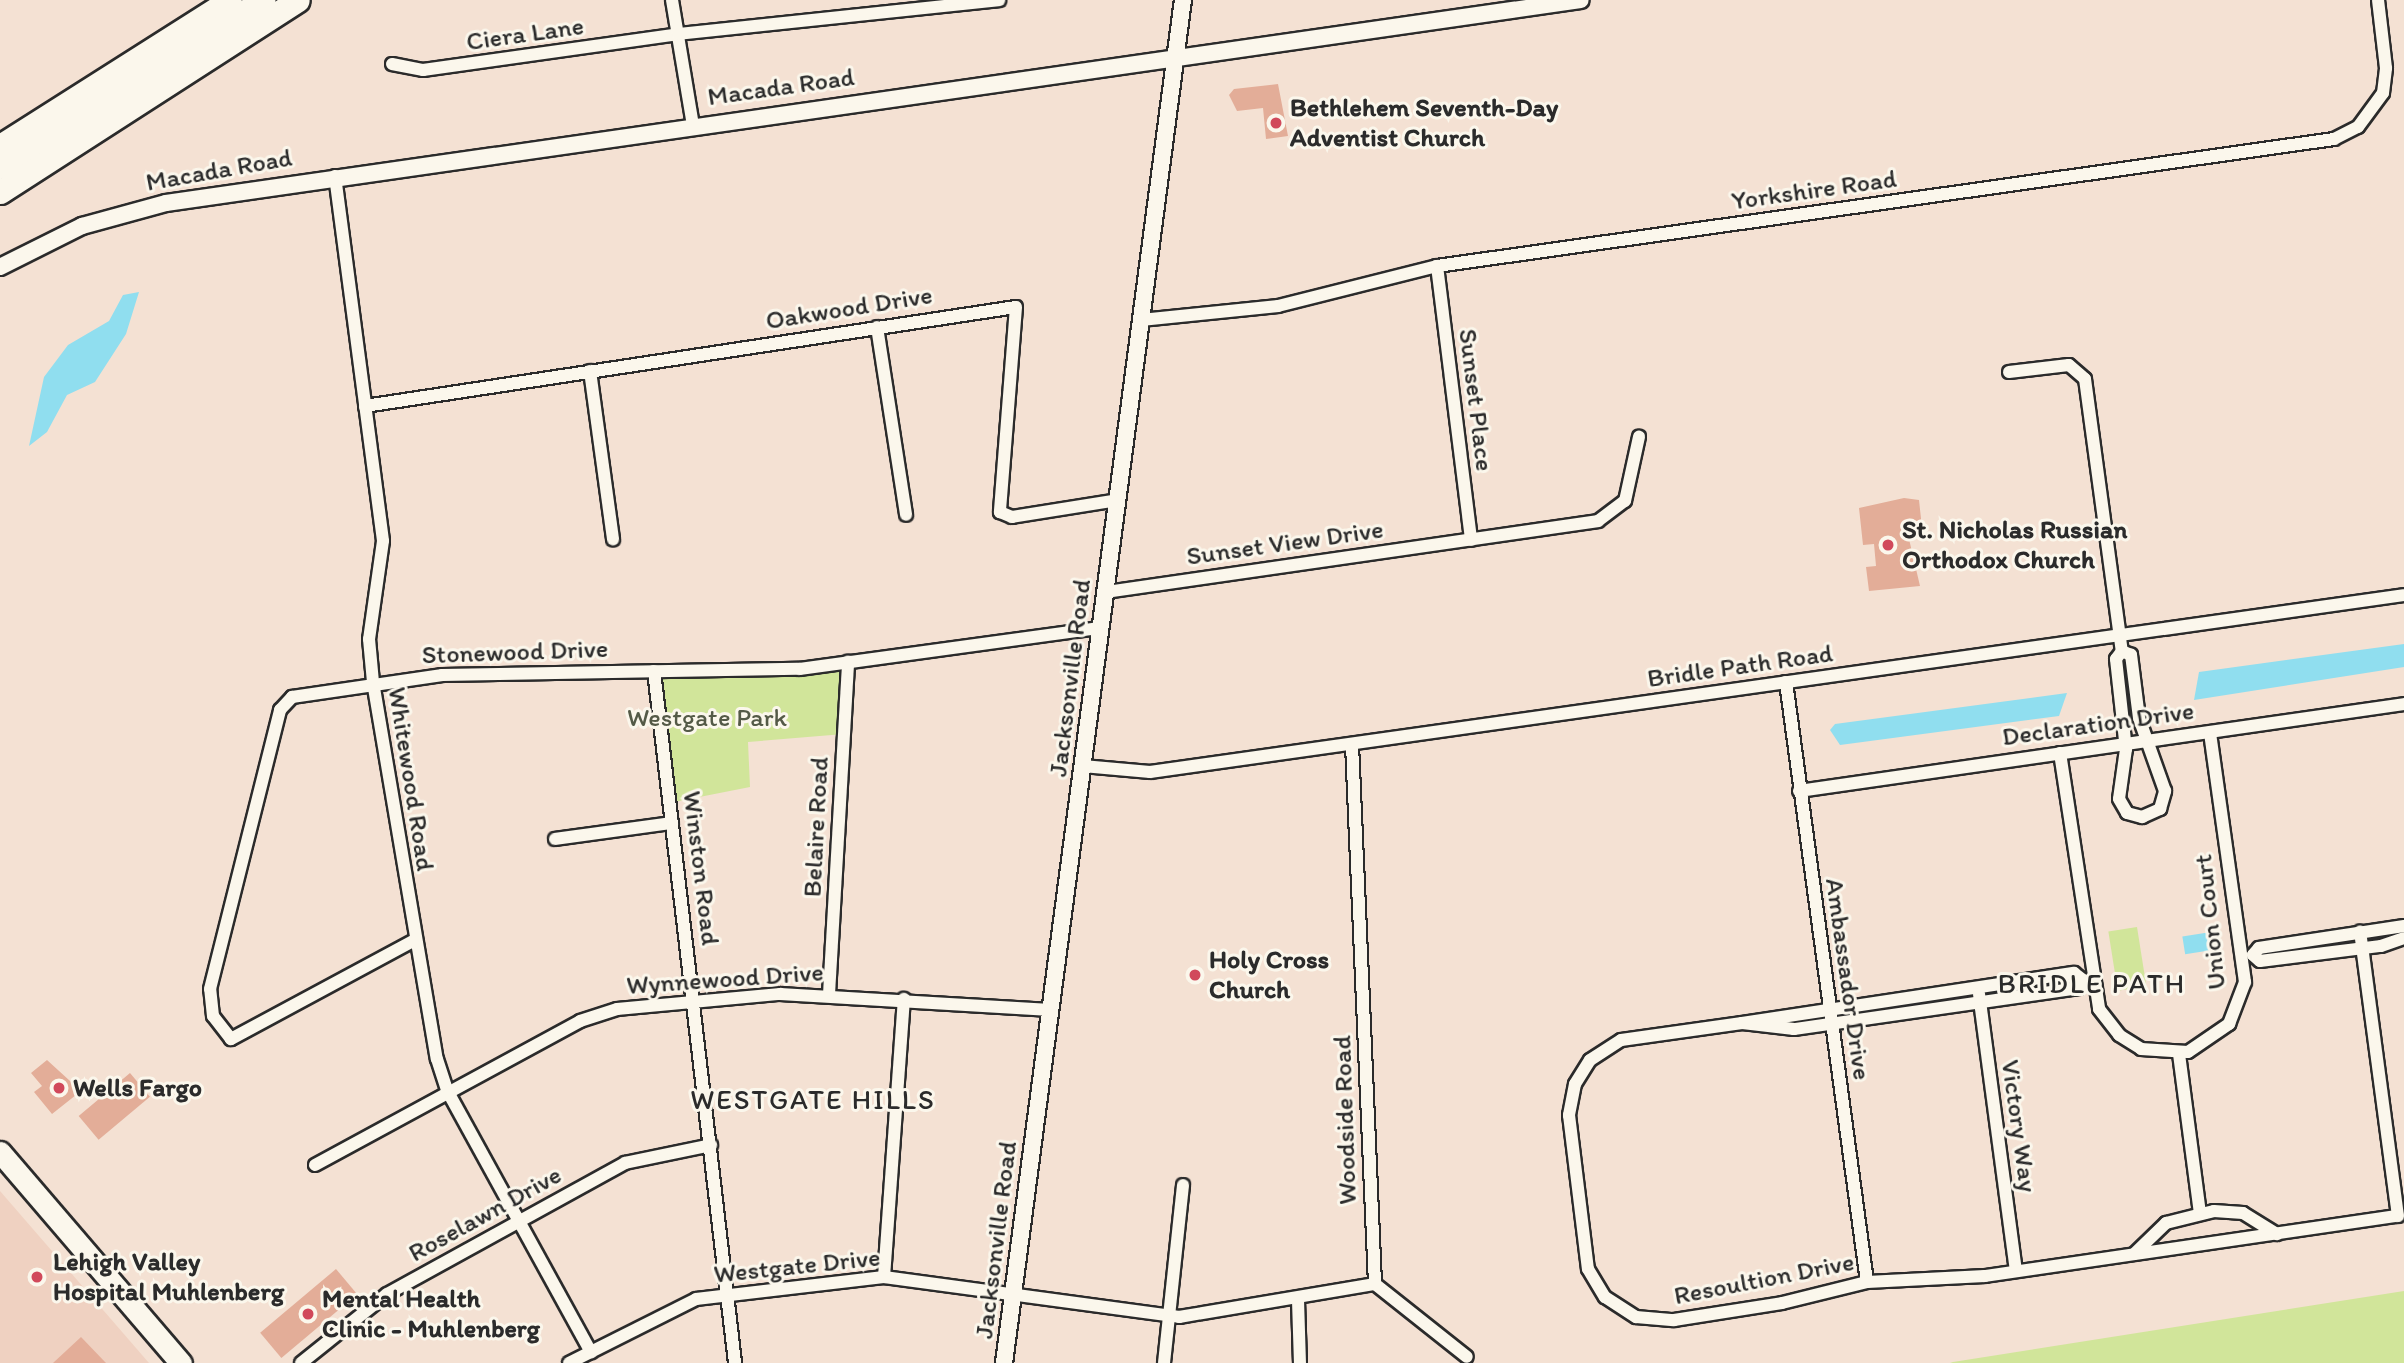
<!DOCTYPE html>
<style>
body{margin:0}
#map{position:relative;width:2404px;height:1363px;overflow:hidden;background:#f4e1d3;font-family:Itim,sans-serif}
div>[style]{position:absolute}
[style*='--x']{left:calc(var(--x)*1px);top:calc(var(--y)*1px);width:calc(var(--w)*1px);rotate:calc(var(--a)*1deg)}
.built>*{inset:0;background:#efd1c1}
.green>*{inset:0;background:#d1e59a;transform-origin:0 0}
.water>*{inset:0;background:#90deef;transform-origin:0 0}
.building>*{inset:0;background:#e3ad98;transform-origin:0 0}
.roads{filter:drop-shadow(2px 0 #2b2b2b) drop-shadow(-2px 0 #2b2b2b) drop-shadow(0 2px #2b2b2b) drop-shadow(0 -2px #2b2b2b)}
.minor>*{height:12px;margin:-6px;padding:0 6px;transform-origin:6px;border-radius:6px;background:#fbf7ec}
.tertiary>*{height:16px;margin:-8px;padding:0 8px;transform-origin:8px;border-radius:8px;background:#fbf7ec}
.primary>*{height:21px;margin:-10.5px;padding:0 10.5px;transform-origin:10.5px;border-radius:10.5px;background:#fbf7ec}
.motorway>*{height:23px;margin:-11.5px;padding:0 11.5px;transform-origin:11.5px;border-radius:11.5px;background:#fbf7ec}
.dots>*{width:19px;height:19px;translate:-50% -50%;box-sizing:border-box;border:4px solid #fbf7ec;border-radius:50%}
span{translate:-50% -50%;white-space:nowrap;text-align:center;line-height:1.15;-webkit-text-stroke:6px #fbf7ec;paint-order:stroke}
.street-label{font-size:26px;color:#2b2b2b}
.poi-label{font-size:26px;color:#2b2b2b;font-weight:700}
.left{translate:0 -50%;text-align:left}
.park-label{font-size:26px;color:#545a47}
.neighbourhood-label{font-size:28px;color:#2b2b2b;letter-spacing:2px}
</style>
<div id="map">
<div class="built">
<i style="clip-path:polygon(0 1191px,149px 1363px,0 1363px)"></i>
</div>
<div class="green">
<i style="clip-path:polygon(848px 662px,844px 734px,748px 742px,750px 787px,669px 803px,654px 671px)"></i>
<i style="left:2137px;top:927px;width:60px;height:29px;rotate:81deg"></i>
<i style="clip-path:polygon(2404px 1291px,2404px 1363px,1950px 1363px,1953px 1362px)"></i>
</div>
<div class="water">
<i style="clip-path:polygon(139px 292px,126px 334px,95px 382px,67px 395px,47px 432px,29px 446px,44px 377px,68px 345px,109px 321px,123px 295px)"></i>
<i style="clip-path:polygon(2404px 644px,2404px 667px,2194px 700px,2199px 672px)"></i>
<i style="clip-path:polygon(2067px 693px,2059px 716px,1840px 745px,1830px 730px,1835px 724px)"></i>
<i style="left:2211px;top:932px;width:18px;height:29px;rotate:81deg"></i>
</div>
<div class="building">
<i style="clip-path:polygon(1278px 84px,1288px 136px,1266px 139px,1263px 108px,1237px 111px,1229px 95px,1234px 89px)"></i>
<i style="clip-path:polygon(1904px 498px,1919px 500px,1923px 537px,1909px 539px,1920px 586px,1869px 591px,1866px 567px,1876px 566px,1874px 544px,1863px 545px,1859px 508px)"></i>
<i style="clip-path:polygon(47px 1060px,81px 1091px,52px 1114px,34px 1092px,42px 1086px,31px 1073px)"></i>
<i style="left:130px;top:1073px;width:31px;height:67px;rotate:50deg"></i>
<i style="left:336px;top:1269px;width:33px;height:99px;rotate:50deg"></i>
<i style="clip-path:polygon(81px 1337px,106px 1363px,53px 1363px)"></i>
</div>
<div class="roads">
<div class="minor">
<i style="--x:672;--y:0;--w:127;--a:80.5"></i>
<i style="--x:392;--y:64;--w:32;--a:11"></i>
<i style="--x:423;--y:70;--w:258;--a:-8"></i>
<i style="--x:678;--y:34;--w:323;--a:-6"></i>
<i style="--x:335;--y:176;--w:368;--a:82.5"></i>
<i style="--x:383;--y:541;--w:99;--a:98.1"></i>
<i style="--x:369;--y:639;--w:43;--a:84.7"></i>
<i style="--x:373;--y:682;--w:382;--a:80.4"></i>
<i style="--x:437;--y:1059;--w:35;--a:72"></i>
<i style="--x:448;--y:1092;--w:297;--a:61.2"></i>
<i style="--x:1437;--y:266;--w:276;--a:82.9"></i>
<i style="--x:1141;--y:320;--w:138;--a:-5.8"></i>
<i style="--x:1278;--y:306;--w:164;--a:-14.1"></i>
<i style="--x:1437;--y:266;--w:906;--a:-8.06"></i>
<i style="--x:2334;--y:139;--w:27;--a:-27"></i>
<i style="--x:2358;--y:127;--w:42;--a:-53.7"></i>
<i style="--x:2383;--y:93;--w:25;--a:-83"></i>
<i style="--x:2386;--y:68;--w:68;--a:-96.7"></i>
<i style="--x:877;--y:327;--w:190;--a:81.2"></i>
<i style="--x:590;--y:371;--w:170;--a:82.2"></i>
<i style="--x:2009;--y:372;--w:60;--a:-6.7"></i>
<i style="--x:2069;--y:365;--w:21;--a:41"></i>
<i style="--x:2085;--y:379;--w:275;--a:82.3"></i>
<i style="--x:2122;--y:651;--w:10;--a:127"></i>
<i style="--x:2116;--y:659;--w:91;--a:83.7"></i>
<i style="--x:2126;--y:749;--w:50;--a:98"></i>
<i style="--x:2119;--y:799;--w:16;--a:60"></i>
<i style="--x:2127;--y:813;--w:16;--a:15"></i>
<i style="--x:2142;--y:817;--w:20;--a:-24"></i>
<i style="--x:2160;--y:809;--w:19;--a:-74"></i>
<i style="--x:2165;--y:791;--w:77;--a:-109.6"></i>
<i style="--x:2139;--y:718;--w:64;--a:-97.2"></i>
<i style="--x:2131;--y:655;--w:10;--a:-156"></i>
<i style="--x:365;--y:406;--w:658;--a:-8.65"></i>
<i style="--x:1016;--y:307;--w:206;--a:94.5"></i>
<i style="--x:1000;--y:512;--w:13;--a:23"></i>
<i style="--x:1012;--y:517;--w:107;--a:-9.1"></i>
<i style="--x:1106;--y:592;--w:497;--a:-8.2"></i>
<i style="--x:1598;--y:521;--w:34;--a:-37"></i>
<i style="--x:1625;--y:501;--w:66;--a:-77.7"></i>
<i style="--x:654;--y:671;--w:697;--a:83.32"></i>
<i style="--x:1786;--y:682;--w:605;--a:82.31"></i>
<i style="--x:1352;--y:744;--w:540;--a:87.56"></i>
<i style="--x:2060;--y:753;--w:259;--a:81.3"></i>
<i style="--x:2099;--y:1009;--w:33;--a:52"></i>
<i style="--x:2119;--y:1035;--w:26;--a:32"></i>
<i style="--x:2141;--y:1049;--w:47;--a:3.7"></i>
<i style="--x:2188;--y:1052;--w:50;--a:-34.3"></i>
<i style="--x:2229;--y:1024;--w:45;--a:-69.1"></i>
<i style="--x:2245;--y:982;--w:252;--a:-98"></i>
<i style="--x:1083;--y:766;--w:67;--a:5.1"></i>
<i style="--x:1150;--y:772;--w:1266;--a:-8.03"></i>
<i style="--x:1799;--y:791;--w:611;--a:-8.18"></i>
<i style="--x:555;--y:839;--w:118;--a:-7.8"></i>
<i style="--x:2404;--y:926;--w:147;--a:171.4"></i>
<i style="--x:2259;--y:948;--w:9;--a:131"></i>
<i style="--x:2253;--y:955;--w:9;--a:41"></i>
<i style="--x:2260;--y:961;--w:122;--a:-7.1"></i>
<i style="--x:2381;--y:946;--w:24;--a:-19"></i>
<i style="--x:413;--y:941;--w:207;--a:151.7"></i>
<i style="--x:231;--y:1039;--w:29;--a:-128"></i>
<i style="--x:213;--y:1016;--w:27;--a:-96"></i>
<i style="--x:210;--y:989;--w:288;--a:-75.9"></i>
<i style="--x:280;--y:710;--w:18;--a:-47"></i>
<i style="--x:292;--y:697;--w:152;--a:-8.3"></i>
<i style="--x:442;--y:675;--w:358;--a:-1"></i>
<i style="--x:800;--y:669;--w:304;--a:-7.8"></i>
<i style="--x:2074;--y:973;--w:11;--a:38"></i>
<i style="--x:2083;--y:980;--w:9;--a:117"></i>
<i style="--x:2079;--y:988;--w:288;--a:171.8"></i>
<i style="--x:1794;--y:1029;--w:52;--a:-173.4"></i>
<i style="--x:1742;--y:1023;--w:336;--a:-8.6"></i>
<i style="--x:829;--y:994;--w:333;--a:-86.7"></i>
<i style="--x:1979;--y:994;--w:279;--a:82.4"></i>
<i style="--x:1742;--y:1023;--w:122;--a:172"></i>
<i style="--x:1621;--y:1040;--w:37;--a:147"></i>
<i style="--x:1590;--y:1060;--w:28;--a:122"></i>
<i style="--x:1575;--y:1084;--w:32;--a:101"></i>
<i style="--x:1569;--y:1115;--w:155;--a:83"></i>
<i style="--x:1588;--y:1269;--w:33;--a:59"></i>
<i style="--x:1605;--y:1297;--w:37;--a:33"></i>
<i style="--x:1636;--y:1317;--w:38;--a:5"></i>
<i style="--x:1674;--y:1320;--w:109;--a:-8.9"></i>
<i style="--x:1782;--y:1303;--w:88;--a:-13.9"></i>
<i style="--x:1867;--y:1282;--w:118;--a:-2.9"></i>
<i style="--x:1985;--y:1276;--w:417;--a:-8.3"></i>
<i style="--x:2398;--y:1216;--w:287;--a:-97.6"></i>
<i style="--x:2179;--y:1054;--w:160;--a:82.5"></i>
<i style="--x:315;--y:1165;--w:302;--a:-28.5"></i>
<i style="--x:580;--y:1021;--w:39;--a:-18"></i>
<i style="--x:617;--y:1009;--w:164;--a:-5.3"></i>
<i style="--x:780;--y:994;--w:271;--a:3.4"></i>
<i style="--x:2134;--y:1254;--w:45;--a:-44.1"></i>
<i style="--x:2166;--y:1223;--w:49;--a:-14"></i>
<i style="--x:2214;--y:1211;--w:29;--a:4"></i>
<i style="--x:2243;--y:1213;--w:40;--a:32"></i>
<i style="--x:884;--y:1277;--w:279;--a:-85.9"></i>
<i style="--x:1375;--y:1284;--w:117;--a:38.4"></i>
<i style="--x:1298;--y:1300;--w:63;--a:88.2"></i>
<i style="--x:301;--y:1363;--w:110;--a:-38.7"></i>
<i style="--x:387;--y:1294;--w:272;--a:-28.8"></i>
<i style="--x:625;--y:1163;--w:88;--a:-11.8"></i>
<i style="--x:569;--y:1363;--w:142;--a:-26.7"></i>
<i style="--x:696;--y:1299;--w:189;--a:-6.7"></i>
<i style="--x:884;--y:1277;--w:298;--a:7.7"></i>
<i style="--x:1179;--y:1317;--w:199;--a:-9.6"></i>
<i style="--x:1164;--y:1363;--w:179;--a:-83.9"></i>
</div>
<div class="tertiary">
<i style="--x:0;--y:267;--w:92;--a:-26.6"></i>
<i style="--x:82;--y:226;--w:87;--a:-15.3"></i>
<i style="--x:166;--y:203;--w:1429;--a:-8.16"></i>
<i style="--x:1004;--y:1363;--w:1375;--a:-82.52"></i>
</div>
<div class="primary">
<i style="--x:0;--y:1152;--w:278;--a:49.4"></i>
</div>
<div class="motorway">
<i style="--x:0;--y:146;--w:272;--a:-32.4"></i>
<i style="--x:0;--y:167;--w:312;--a:-32.4"></i>
<i style="--x:0;--y:192;--w:354;--a:-32.8"></i>
</div>
</div>
<div class="dots">
<i style="left:1276px;top:123px;background:#d1495b"></i>
<i style="left:1888px;top:545px;background:#d1495b"></i>
<i style="left:1195px;top:975px;background:#d1495b"></i>
<i style="left:59px;top:1088px;background:#d1495b"></i>
<i style="left:37px;top:1277px;background:#d1495b"></i>
<i style="left:308px;top:1314px;background:#d1495b"></i>
</div>
<div class="street-label">
<span style="left:525px;top:34px;rotate:-8deg">Ciera Lane</span>
<span style="left:781px;top:87px;rotate:-8deg">Macada Road</span>
<span style="left:219px;top:170px;rotate:-10deg">Macada Road</span>
<span style="left:1814px;top:190px;rotate:-8deg">Yorkshire Road</span>
<span style="left:849px;top:308px;rotate:-9deg">Oakwood Drive</span>
<span style="left:1476px;top:400px;rotate:83deg">Sunset Place</span>
<span style="left:1285px;top:543px;rotate:-8deg">Sunset View Drive</span>
<span style="left:515px;top:652px;rotate:-2deg">Stonewood Drive</span>
<span style="left:1740px;top:666px;rotate:-8deg">Bridle Path Road</span>
<span style="left:1070px;top:678px;rotate:-83deg">Jacksonville Road</span>
<span style="left:2098px;top:724px;rotate:-8deg">Declaration Drive</span>
<span style="left:411px;top:779px;rotate:81deg">Whitewood Road</span>
<span style="left:816px;top:827px;rotate:-87deg">Belaire Road</span>
<span style="left:701px;top:868px;rotate:83deg">Winston Road</span>
<span style="left:2210px;top:922px;rotate:-96deg">Union Court</span>
<span style="left:725px;top:979px;rotate:-4deg">Wynnewood Drive</span>
<span style="left:1848px;top:979px;rotate:82deg">Ambassador Drive</span>
<span style="left:1345px;top:1120px;rotate:-92deg">Woodside Road</span>
<span style="left:2019px;top:1126px;rotate:82deg">Victory Way</span>
<span style="left:485px;top:1214px;rotate:-29deg">Roselawn Drive</span>
<span style="left:996px;top:1240px;rotate:-83deg">Jacksonville Road</span>
<span style="left:797px;top:1266px;rotate:-6deg">Westgate Drive</span>
<span style="left:1764px;top:1279px;rotate:-11deg">Resoultion Drive</span>
</div>
<div class="poi-label">
<span class="left" style="left:1290px;top:123px">Bethlehem Seventh-Day<br>Adventist Church</span>
<span class="left" style="left:1902px;top:545px">St. Nicholas Russian<br>Orthodox Church</span>
<span class="left" style="left:1209px;top:975px">Holy Cross<br>Church</span>
<span class="left" style="left:73px;top:1088px">Wells Fargo</span>
<span class="left" style="left:53px;top:1277px">Lehigh Valley<br>Hospital Muhlenberg</span>
<span class="left" style="left:322px;top:1314px">Mental Health<br>Clinic - Muhlenberg</span>
</div>
<div class="park-label">
<span style="left:707px;top:718px">Westgate Park</span>
</div>
<div class="neighbourhood-label">
<span style="left:2092px;top:983px">BRIDLE PATH</span>
<span style="left:813px;top:1099px">WESTGATE HILLS</span>
</div>
</div>
